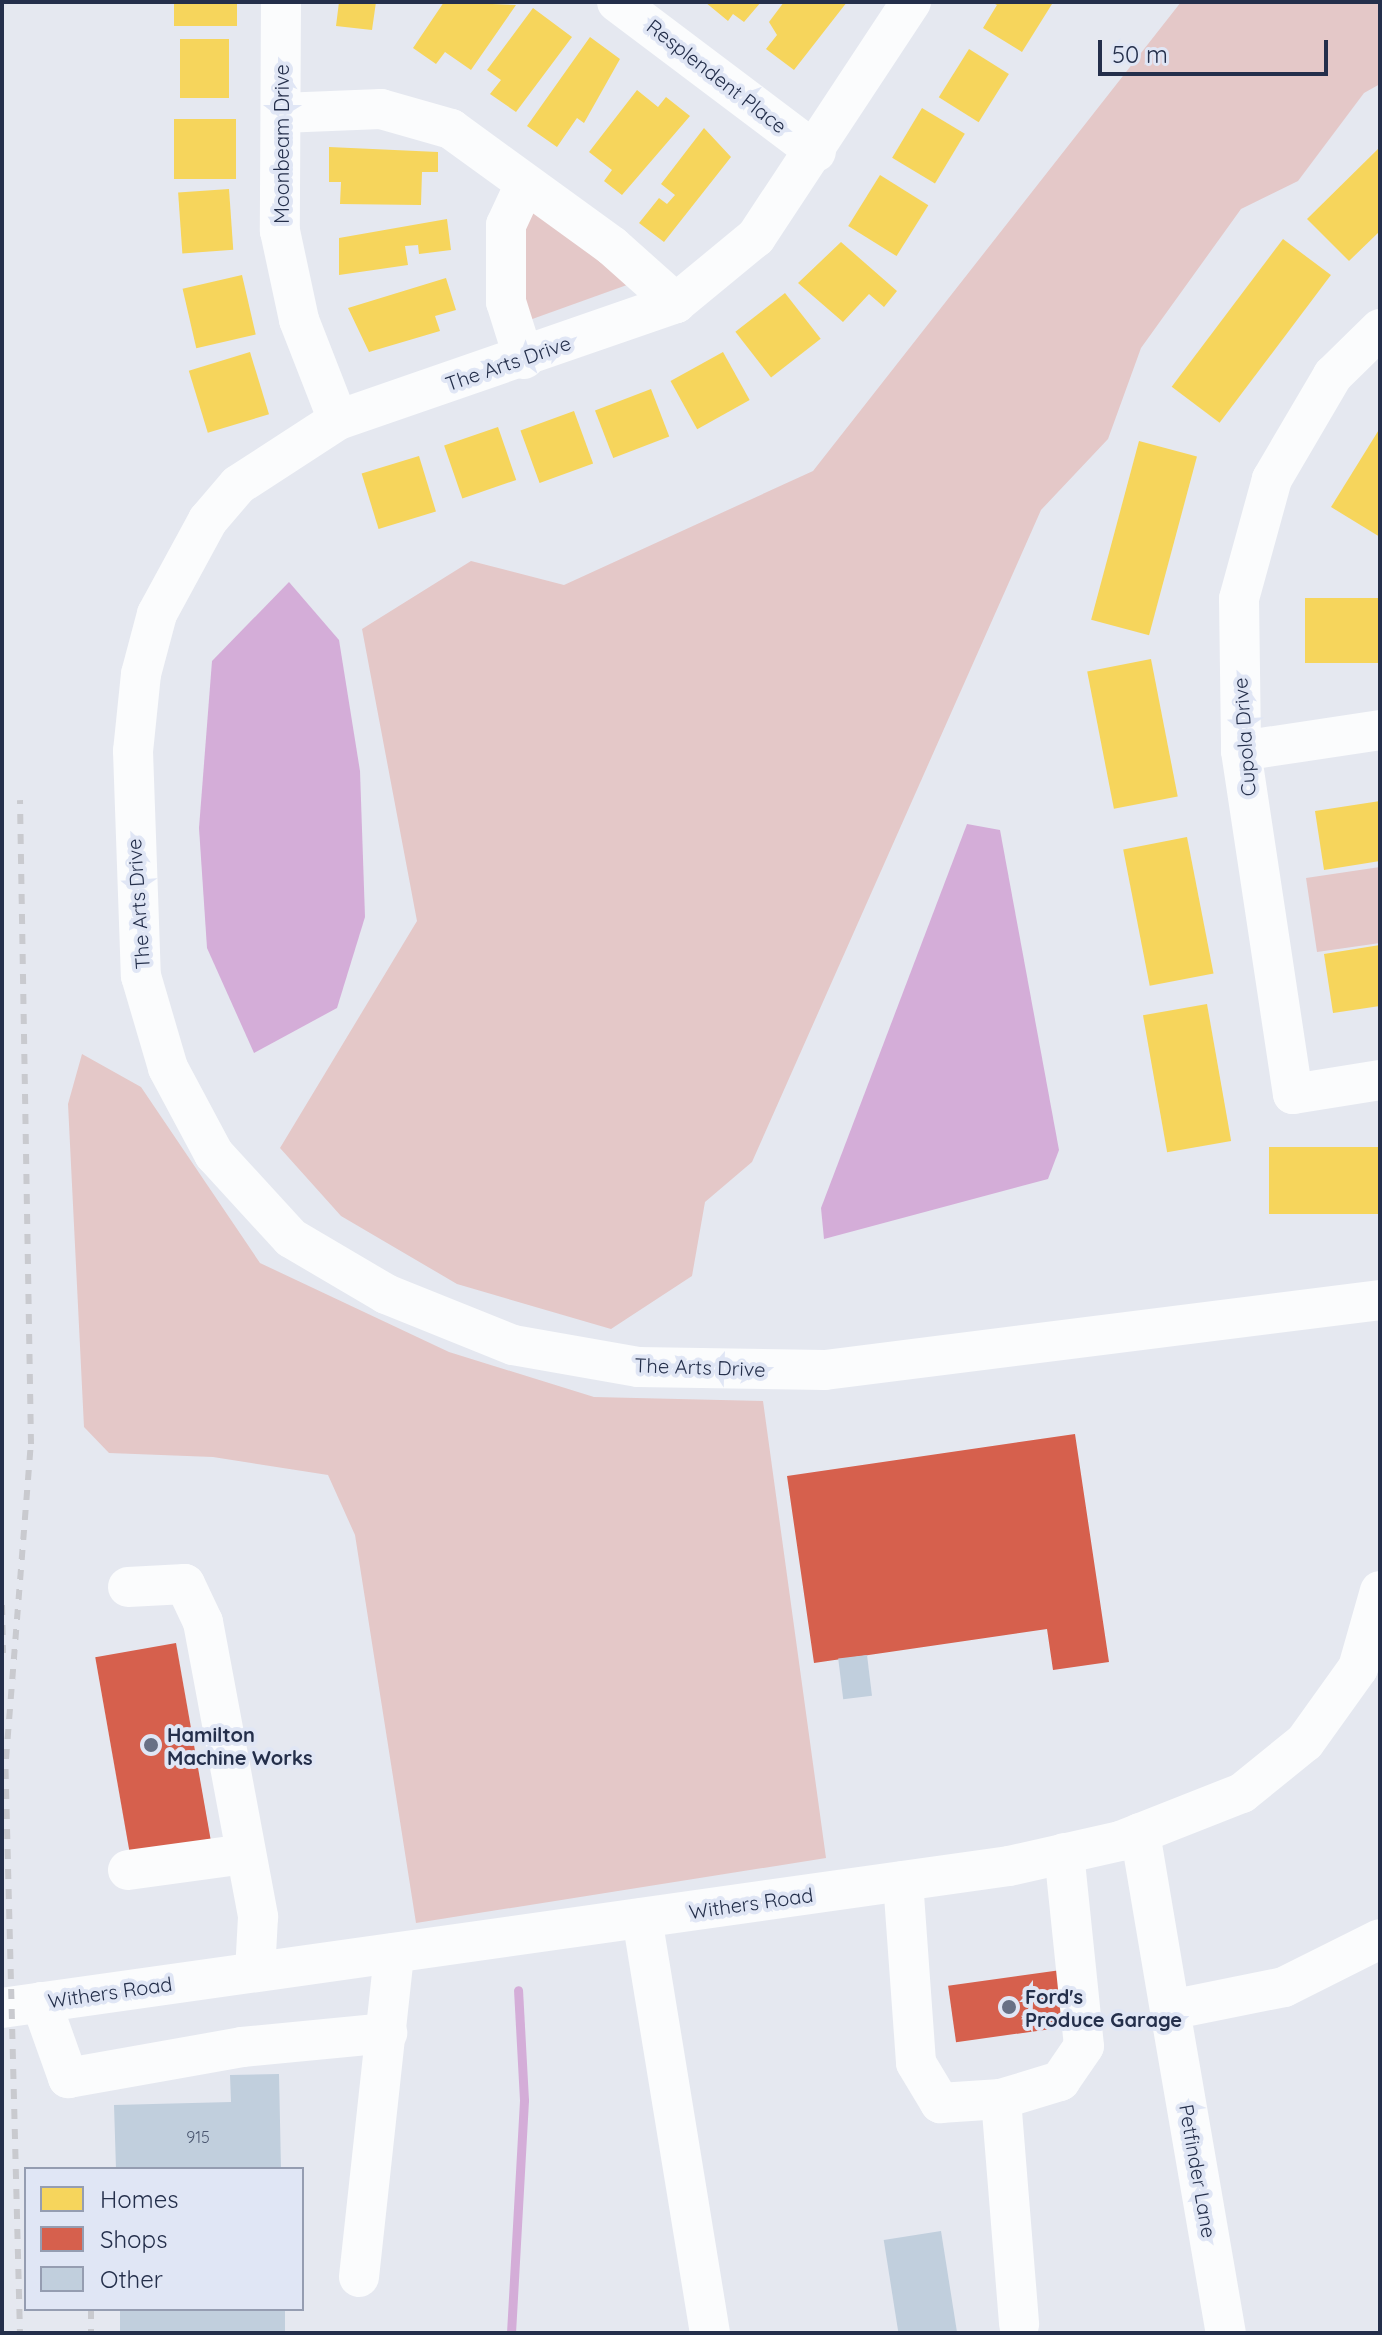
<!DOCTYPE html>
<style>
body{margin:0}
#map{position:relative;width:1382px;height:2335px;overflow:hidden;background:#e5e8f0;font-family:Quicksand,sans-serif}
div>[style]{position:absolute}
[style*='--x']{left:calc(var(--x)*1px);top:calc(var(--y)*1px);width:calc(var(--w)*1px);rotate:calc(var(--a)*1deg)}
.green>*{inset:0;background:#e4c8c8}
.water>*{inset:0;background:#d4add8}
.homes>*{inset:0;background:#f6d55c;transform-origin:0 0}
.shops>*{inset:0;background:#d6604d;transform-origin:0 0}
.stream>*{height:9px;margin:-4.5px;padding:0 4.5px;transform-origin:4.5px;border-radius:4.5px;background:#d4add8}
.building>*{inset:0;background:#c1cfdd;transform-origin:0 0}
.minor>*{height:40px;margin:-20px;padding:0 20px;transform-origin:20px;border-radius:20px;background:#fbfcfd}
.rail>*{height:6px;margin-top:-3px;transform-origin:0;background:repeating-linear-gradient(90deg,#c9cacf 0 10px,transparent 0 20px)}
.dots>*{width:22px;height:22px;translate:-50% -50%;box-sizing:border-box;border:4px solid #e0e6f5;border-radius:50%}
span{translate:-50% -50%;white-space:nowrap;text-align:center;line-height:1.15;-webkit-text-stroke:8px #e0e6f5;paint-order:stroke}
.number-label{font-size:16px;color:#4b5770}
.number-label span{-webkit-text-stroke-width:0}
.street-label{font-size:20px;color:#242f4b}
.poi-label{font-size:20px;color:#242f4b;font-weight:700}
.left{translate:0 -50%;text-align:left}
.frame{position:absolute;inset:0;border:4px solid #242f4b;pointer-events:none}
.legend{position:absolute;left:24px;top:2167px;width:280px;height:144px;box-sizing:border-box;background:#e0e6f5;border:2px solid #959db1;margin:0;padding:10px 14px;list-style:none;font-size:24px;color:#242f4b}
.legend li{display:flex;align-items:center;gap:16px;height:40px}
.legend b{width:40px;border:2px solid #959db1}
.scale{position:absolute;left:1098px;top:40px;width:230px;height:36px;box-sizing:border-box;border:4px solid #242f4b;border-top:0;padding-left:10px;font-size:24px;line-height:28px;white-space:nowrap;color:#242f4b;-webkit-text-stroke:6px #e0e6f5;paint-order:stroke}
</style>
<div id="map">
<div class="green">
<i style="clip-path:polygon(1181px 2px,1380px 2px,1380px 84px,1364px 93px,1298px 181px,1241px 209px,1141px 348px,1108px 439px,1041px 510px,752px 1162px,705px 1202px,692px 1276px,611px 1329px,457px 1284px,341px 1216px,280px 1148px,417px 921px,362px 629px,471px 561px,564px 585px,813px 471px)"></i>
<i style="clip-path:polygon(535px 209px,638px 281px,524px 322px,515px 217px)"></i>
<i style="clip-path:polygon(1380px 867px,1380px 943px,1317px 952px,1306px 878px)"></i>
<i style="clip-path:polygon(82px 1054px,141px 1087px,260px 1263px,449px 1352px,594px 1397px,763px 1401px,826px 1858px,416px 1923px,355px 1535px,328px 1475px,213px 1457px,109px 1453px,84px 1427px,68px 1104px)"></i>
</div>
<div class="water">
<i style="clip-path:polygon(289px 582px,339px 640px,360px 771px,365px 917px,337px 1008px,254px 1053px,207px 948px,199px 828px,212px 661px)"></i>
<i style="clip-path:polygon(967px 824px,1000px 830px,1059px 1150px,1048px 1179px,824px 1239px,821px 1208px)"></i>
</div>
<div class="homes">
<i style="left:174px;top:2px;width:63px;height:24px"></i>
<i style="clip-path:polygon(339px 2px,376px 2px,372px 30px,336px 26px)"></i>
<i style="clip-path:polygon(444px 2px,516px 5px,471px 70px,445px 52px,436px 64px,413px 48px)"></i>
<i style="clip-path:polygon(705px 2px,761px 2px,744px 22px,733px 14px,728px 21px)"></i>
<i style="clip-path:polygon(784px 2px,847px 2px,794px 70px,766px 49px,777px 35px,769px 22px)"></i>
<i style="clip-path:polygon(991px 2px,1049px 2px,1052px 4px,1022px 52px,983px 28px,997px 5px)"></i>
<i style="clip-path:polygon(533px 8px,572px 37px,516px 112px,490px 94px,501px 80px,487px 70px)"></i>
<i style="clip-path:polygon(590px 37px,620px 59px,584px 123px,577px 118px,557px 147px,527px 126px)"></i>
<i style="left:180px;top:39px;width:49px;height:59px"></i>
<i style="left:969px;top:49px;width:47px;height:57px;rotate:32deg"></i>
<i style="clip-path:polygon(637px 90px,658px 107px,666px 97px,690px 116px,622px 195px,604px 181px,612px 170px,589px 152px)"></i>
<i style="left:922px;top:108px;width:50px;height:58px;rotate:31deg"></i>
<i style="left:174px;top:119px;width:62px;height:60px"></i>
<i style="clip-path:polygon(704px 128px,731px 157px,664px 242px,639px 223px,659px 198px,667px 204px,675px 195px,661px 184px)"></i>
<i style="clip-path:polygon(329px 147px,438px 152px,438px 172px,422px 172px,421px 205px,340px 204px,341px 182px,329px 182px)"></i>
<i style="clip-path:polygon(1380px 147px,1380px 231px,1349px 261px,1307px 219px)"></i>
<i style="left:880px;top:175px;width:57px;height:60px;rotate:32deg"></i>
<i style="left:229px;top:189px;width:61px;height:51px;rotate:86deg"></i>
<i style="clip-path:polygon(447px 219px,451px 250px,419px 254px,418px 245px,405px 246px,408px 265px,339px 275px,339px 238px)"></i>
<i style="left:1283px;top:239px;width:60px;height:185px;rotate:37deg"></i>
<i style="clip-path:polygon(841px 242px,897px 291px,884px 307px,869px 294px,843px 322px,798px 283px)"></i>
<i style="left:242px;top:275px;width:61px;height:61px;rotate:77deg"></i>
<i style="clip-path:polygon(446px 278px,456px 310px,435px 316px,440px 331px,369px 352px,348px 308px)"></i>
<i style="left:785px;top:293px;width:58px;height:63px;rotate:52deg"></i>
<i style="left:250px;top:352px;width:65px;height:64px;rotate:73deg"></i>
<i style="left:723px;top:352px;width:55px;height:60px;rotate:61deg"></i>
<i style="left:651px;top:389px;width:51px;height:60px;rotate:69deg"></i>
<i style="left:574px;top:411px;width:56px;height:57px;rotate:70deg"></i>
<i style="left:498px;top:427px;width:56px;height:57px;rotate:71deg"></i>
<i style="clip-path:polygon(1380px 428px,1380px 537px,1331px 507px)"></i>
<i style="left:1139px;top:441px;width:60px;height:185px;rotate:15deg"></i>
<i style="left:419px;top:456px;width:58px;height:60px;rotate:73deg"></i>
<i style="left:1380px;top:598px;width:65px;height:75px;rotate:90deg"></i>
<i style="left:1151px;top:659px;width:140px;height:65px;rotate:79deg"></i>
<i style="clip-path:polygon(1380px 801px,1380px 861px,1324px 870px,1315px 811px)"></i>
<i style="left:1187px;top:837px;width:139px;height:65px;rotate:79deg"></i>
<i style="clip-path:polygon(1380px 945px,1380px 1006px,1333px 1013px,1324px 954px)"></i>
<i style="left:1207px;top:1004px;width:139px;height:65px;rotate:80deg"></i>
<i style="left:1380px;top:1147px;width:67px;height:111px;rotate:90deg"></i>
</div>
<div class="shops">
<i style="clip-path:polygon(1075px 1434px,1109px 1662px,1053px 1670px,1047px 1629px,814px 1663px,787px 1476px)"></i>
<i style="left:176px;top:1643px;width:199px;height:82px;rotate:80deg"></i>
<i style="left:1061px;top:1970px;width:57px;height:114px;rotate:82deg"></i>
</div>
<div class="stream">
<i style="--x:511;--y:2333;--w:233;--a:-86.8"></i>
<i style="--x:524;--y:2100;--w:110;--a:-93.1"></i>
</div>
<div class="building">
<i style="left:867px;top:1655px;width:41px;height:29px;rotate:83deg"></i>
<i style="clip-path:polygon(279px 2074px,281px 2169px,116px 2169px,114px 2105px,231px 2102px,230px 2075px)"></i>
<i style="left:941px;top:2231px;width:103px;height:58px;rotate:81deg"></i>
<i style="left:120px;top:2309px;width:165px;height:24px"></i>
</div>
<div class="minor">
<i style="--x:281;--y:2;--w:229;--a:90.3"></i>
<i style="--x:280;--y:231;--w:91;--a:77.9"></i>
<i style="--x:299;--y:320;--w:107;--a:68.7"></i>
<i style="--x:617;--y:2;--w:249;--a:37"></i>
<i style="--x:911;--y:2;--w:282;--a:123.4"></i>
<i style="--x:756;--y:237;--w:104;--a:140.5"></i>
<i style="--x:676;--y:303;--w:358;--a:160.9"></i>
<i style="--x:338;--y:420;--w:119;--a:147"></i>
<i style="--x:238;--y:485;--w:46;--a:130.6"></i>
<i style="--x:208;--y:520;--w:107;--a:118.5"></i>
<i style="--x:157;--y:614;--w:62;--a:104.9"></i>
<i style="--x:141;--y:674;--w:77;--a:95.9"></i>
<i style="--x:133;--y:751;--w:225;--a:88"></i>
<i style="--x:141;--y:976;--w:96;--a:73.6"></i>
<i style="--x:168;--y:1068;--w:98;--a:61.9"></i>
<i style="--x:214;--y:1154;--w:114;--a:47.5"></i>
<i style="--x:291;--y:1238;--w:110;--a:30.5"></i>
<i style="--x:386;--y:1294;--w:137;--a:21.9"></i>
<i style="--x:513;--y:1345;--w:127;--a:10"></i>
<i style="--x:638;--y:1367;--w:187;--a:0.9"></i>
<i style="--x:825;--y:1370;--w:559;--a:-7.19"></i>
<i style="--x:281;--y:113;--w:100;--a:-2.3"></i>
<i style="--x:381;--y:109;--w:73;--a:15.9"></i>
<i style="--x:451;--y:129;--w:199;--a:36"></i>
<i style="--x:612;--y:246;--w:86;--a:41.7"></i>
<i style="--x:1380;--y:329;--w:66;--a:135.6"></i>
<i style="--x:1333;--y:375;--w:121;--a:120.4"></i>
<i style="--x:1272;--y:479;--w:124;--a:105.4"></i>
<i style="--x:1239;--y:599;--w:152;--a:89.2"></i>
<i style="--x:1241;--y:751;--w:347;--a:81.4"></i>
<i style="--x:1293;--y:1094;--w:88;--a:-9.1"></i>
<i style="--x:524;--y:359;--w:60;--a:-107.5"></i>
<i style="--x:506;--y:302;--w:77;--a:-90"></i>
<i style="--x:506;--y:225;--w:45;--a:-65.1"></i>
<i style="--x:1241;--y:751;--w:141;--a:-8.6"></i>
<i style="--x:128;--y:1587;--w:57;--a:-3"></i>
<i style="--x:185;--y:1584;--w:42;--a:64.7"></i>
<i style="--x:203;--y:1622;--w:300;--a:79.4"></i>
<i style="--x:258;--y:1917;--w:55;--a:93.1"></i>
<i style="--x:1140;--y:1833;--w:180;--a:80.4"></i>
<i style="--x:1170;--y:2010;--w:116;--a:-11.4"></i>
<i style="--x:1284;--y:1987;--w:107;--a:-26.6"></i>
<i style="--x:128;--y:1870;--w:118;--a:-7.8"></i>
<i style="--x:903;--y:1881;--w:182;--a:85.9"></i>
<i style="--x:916;--y:2063;--w:47;--a:59"></i>
<i style="--x:940;--y:2103;--w:61;--a:-3.8"></i>
<i style="--x:1001;--y:2099;--w:62;--a:-17"></i>
<i style="--x:1060;--y:2081;--w:42;--a:-55.6"></i>
<i style="--x:1084;--y:2046;--w:194;--a:-95.9"></i>
<i style="--x:642;--y:1918;--w:421;--a:80.7"></i>
<i style="--x:41;--y:2002;--w:81;--a:70.4"></i>
<i style="--x:68;--y:2078;--w:177;--a:-10.1"></i>
<i style="--x:242;--y:2047;--w:146;--a:-5.5"></i>
<i style="--x:2;--y:2008;--w:1017;--a:-8.03"></i>
<i style="--x:1009;--y:1866;--w:114;--a:-12.7"></i>
<i style="--x:1120;--y:1841;--w:131;--a:-21.5"></i>
<i style="--x:1242;--y:1793;--w:81;--a:-39"></i>
<i style="--x:1305;--y:1742;--w:91;--a:-54.4"></i>
<i style="--x:1358;--y:1668;--w:80;--a:-74.1"></i>
<i style="--x:1170;--y:2010;--w:328;--a:80.2"></i>
<i style="--x:1001;--y:2099;--w:226;--a:85.4"></i>
<i style="--x:359;--y:2277;--w:326;--a:-83.8"></i>
</div>
<div class="rail">
<i style="--x:2;--y:1605;--w:48;--a:88.8"></i>
<i style="--x:5;--y:1749;--w:584;--a:88.53"></i>
<i style="--x:6;--y:1759;--w:316;--a:-85.5"></i>
<i style="--x:31;--y:1444;--w:644;--a:-90.98"></i>
<i style="--x:91;--y:2309;--w:24;--a:90"></i>
</div>
<div class="dots">
<i style="left:151px;top:1745px;background:#687085"></i>
<i style="left:1009px;top:2007px;background:#687085"></i>
</div>
<div class="number-label">
<span style="left:198px;top:2137px">915</span>
</div>
<div class="street-label">
<span style="left:717px;top:76px;rotate:38deg">Resplendent Place</span>
<span style="left:281px;top:144px;rotate:-90deg">Moonbeam Drive</span>
<span style="left:508px;top:363px;rotate:-19deg">The Arts Drive</span>
<span style="left:1244px;top:737px;rotate:-94deg">Cupola Drive</span>
<span style="left:138px;top:904px;rotate:-94deg">The Arts Drive</span>
<span style="left:700px;top:1367px;rotate:2deg">The Arts Drive</span>
<span style="left:751px;top:1903px;rotate:-8deg">Withers Road</span>
<span style="left:110px;top:1992px;rotate:-8deg">Withers Road</span>
<span style="left:1198px;top:2171px;rotate:80deg">Petfinder Lane</span>
</div>
<div class="poi-label">
<span class="left" style="left:167px;top:1746px">Hamilton<br>Machine Works</span>
<span class="left" style="left:1025px;top:2008px">Ford's<br>Produce Garage</span>
</div>
<div class="frame"></div>
<ul class="legend">
<li><b style="height:22px;background:#f6d55c"></b>Homes</li>
<li><b style="height:22px;background:#d6604d"></b>Shops</li>
<li><b style="height:22px;background:#c1cfdd"></b>Other</li>
</ul>
<div class="scale">50 m</div>
</div>
